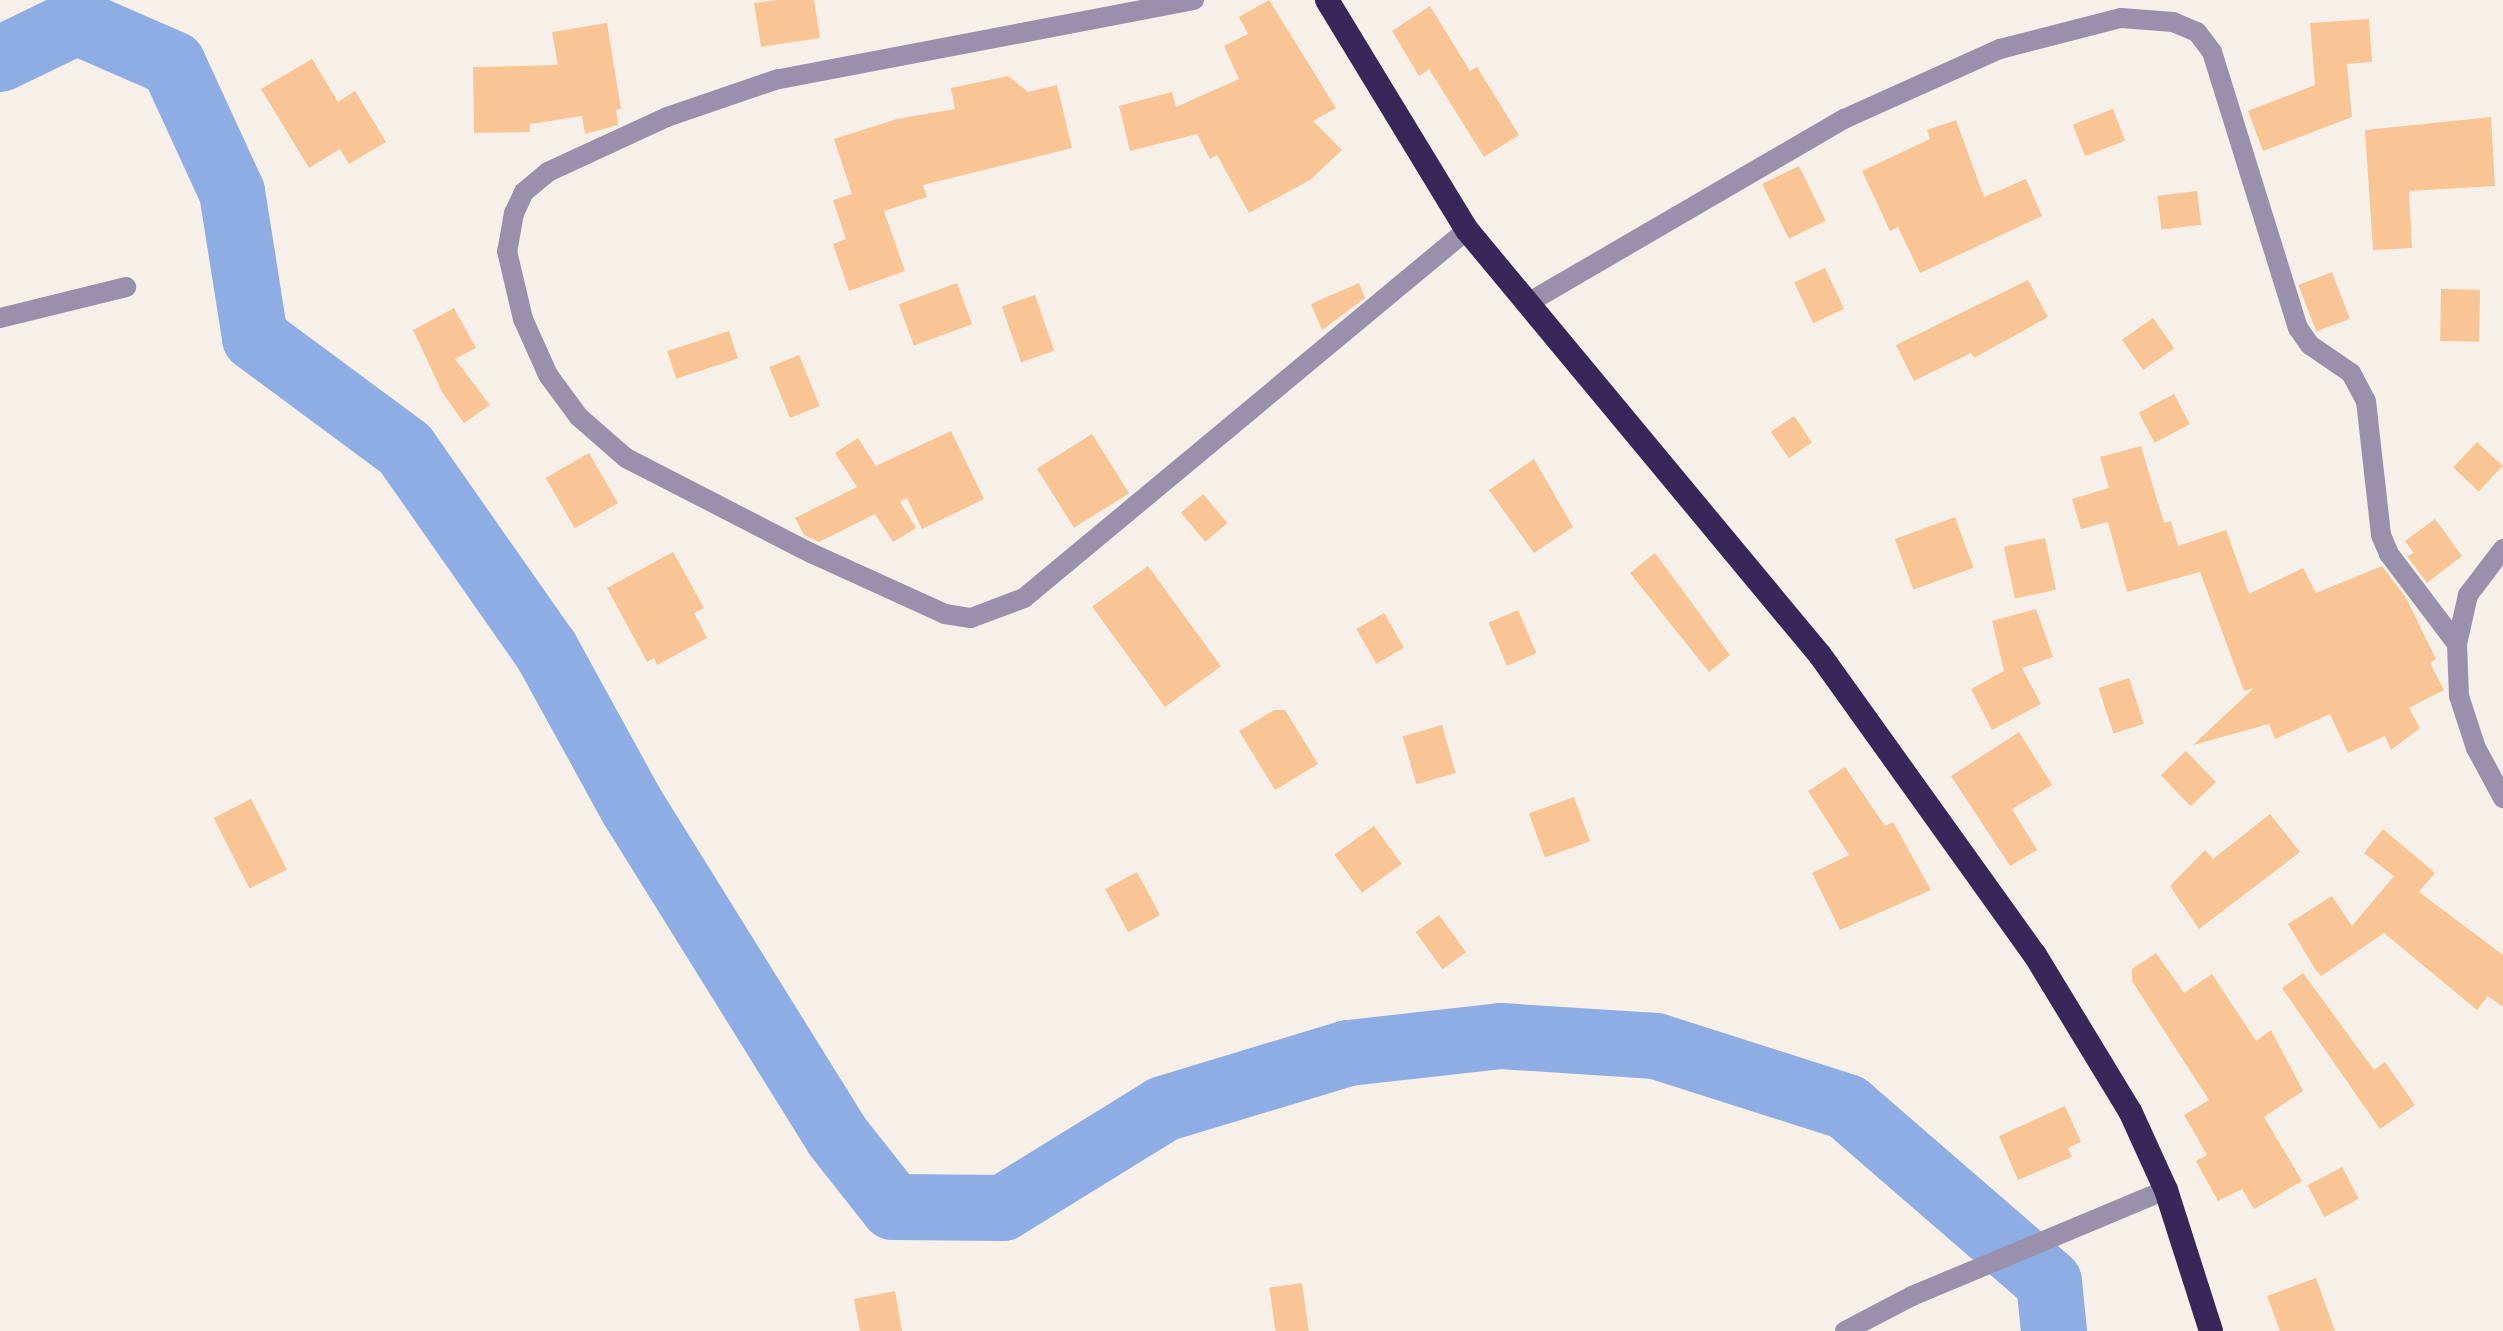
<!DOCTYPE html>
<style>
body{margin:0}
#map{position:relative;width:2503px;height:1331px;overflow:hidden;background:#f7f0e9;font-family:"Exo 2",sans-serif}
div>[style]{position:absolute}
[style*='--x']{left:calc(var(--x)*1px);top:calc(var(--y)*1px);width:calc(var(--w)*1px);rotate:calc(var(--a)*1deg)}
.river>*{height:66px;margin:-33px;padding:0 33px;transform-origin:33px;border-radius:33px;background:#8eade4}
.building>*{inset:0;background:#f9c594;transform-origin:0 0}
.minor>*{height:20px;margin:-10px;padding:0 10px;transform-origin:10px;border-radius:10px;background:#9991ab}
.highway>*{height:24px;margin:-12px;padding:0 12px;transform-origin:12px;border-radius:12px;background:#3a2759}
span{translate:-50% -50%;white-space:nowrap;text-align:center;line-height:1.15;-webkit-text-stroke:8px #fff;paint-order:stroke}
</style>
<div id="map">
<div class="river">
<i style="--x:0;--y:59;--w:85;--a:-25.7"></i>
<i style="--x:77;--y:22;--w:105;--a:23.6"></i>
<i style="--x:173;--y:64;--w:141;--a:65.3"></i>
<i style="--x:232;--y:192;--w:148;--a:81"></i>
<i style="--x:255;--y:338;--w:187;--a:36.5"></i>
<i style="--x:405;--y:449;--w:246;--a:55"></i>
<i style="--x:546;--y:650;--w:180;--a:61.2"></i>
<i style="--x:633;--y:808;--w:386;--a:58.1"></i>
<i style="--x:837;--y:1136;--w:90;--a:51.7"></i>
<i style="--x:893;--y:1207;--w:110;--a:0.5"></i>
<i style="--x:1003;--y:1208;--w:188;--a:-31.7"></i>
<i style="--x:1163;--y:1109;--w:194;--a:-16.8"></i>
<i style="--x:1349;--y:1053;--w:153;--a:-6.4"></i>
<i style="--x:1501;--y:1036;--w:155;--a:3.7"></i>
<i style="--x:1656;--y:1046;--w:201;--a:17.7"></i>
<i style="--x:1847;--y:1107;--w:267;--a:40.9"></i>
<i style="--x:2049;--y:1282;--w:49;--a:84.2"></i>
</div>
<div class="building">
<i style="clip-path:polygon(777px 0,814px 0,820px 38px,761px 47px,754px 3px)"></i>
<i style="clip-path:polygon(1269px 0,1336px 108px,1313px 121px,1342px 150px,1310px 180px,1249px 213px,1217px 155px,1210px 159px,1197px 134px,1130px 151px,1119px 106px,1172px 92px,1176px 107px,1239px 79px,1224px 46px,1248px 34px,1239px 17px)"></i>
<i style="clip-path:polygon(1430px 6px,1470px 71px,1477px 67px,1519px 135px,1484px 157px,1429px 69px,1419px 76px,1392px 31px)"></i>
<i style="clip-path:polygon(2369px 19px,2372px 62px,2347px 64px,2352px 117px,2263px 151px,2248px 111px,2315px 85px,2310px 23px)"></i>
<i style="clip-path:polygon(607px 23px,621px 109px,616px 110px,618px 125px,585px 134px,582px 116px,530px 124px,530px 132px,474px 133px,473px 67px,558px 65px,552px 32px)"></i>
<i style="clip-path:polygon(312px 59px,338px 102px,355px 91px,386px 142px,349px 164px,340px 149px,309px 168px,261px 89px)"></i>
<i style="clip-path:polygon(1008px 76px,1028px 92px,1057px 85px,1072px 148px,923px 185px,927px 197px,884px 211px,905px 271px,849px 291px,833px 244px,846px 239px,833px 200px,852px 194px,834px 139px,897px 119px,955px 109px,951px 88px)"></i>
<i style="left:2113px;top:109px;width:34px;height:43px;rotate:69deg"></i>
<i style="clip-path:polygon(2491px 117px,2495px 186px,2409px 191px,2412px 248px,2373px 250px,2365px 130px)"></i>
<i style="clip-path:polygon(1956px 120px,1984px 197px,2026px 179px,2042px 216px,1920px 273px,1898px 227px,1890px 231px,1862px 171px,1930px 139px,1927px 130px)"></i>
<i style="left:1799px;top:166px;width:61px;height:41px;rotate:64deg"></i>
<i style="left:2197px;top:191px;width:34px;height:40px;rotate:83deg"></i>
<i style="left:1825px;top:268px;width:45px;height:34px;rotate:65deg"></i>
<i style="left:2332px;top:272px;width:50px;height:36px;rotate:69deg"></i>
<i style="clip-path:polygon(2028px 280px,2048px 317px,1974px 358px,1971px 353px,1914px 381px,1896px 345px)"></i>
<i style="left:957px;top:283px;width:44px;height:62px;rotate:70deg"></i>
<i style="clip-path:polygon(1359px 283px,1365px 298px,1322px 330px,1311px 304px)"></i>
<i style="left:2441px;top:289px;width:39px;height:52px;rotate:1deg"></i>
<i style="left:1035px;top:295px;width:59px;height:35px;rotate:71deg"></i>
<i style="clip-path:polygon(454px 308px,476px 348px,455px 359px,490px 405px,464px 423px,442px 392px,413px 330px)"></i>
<i style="left:2153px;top:318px;width:37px;height:38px;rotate:55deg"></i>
<i style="left:729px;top:331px;width:29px;height:65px;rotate:72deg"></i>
<i style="left:799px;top:355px;width:55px;height:32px;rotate:68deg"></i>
<i style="left:2174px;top:394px;width:34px;height:40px;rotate:62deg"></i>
<i style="left:1794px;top:416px;width:32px;height:28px;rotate:56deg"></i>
<i style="clip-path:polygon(951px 431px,984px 499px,922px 529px,907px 498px,900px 502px,916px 528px,893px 542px,875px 514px,819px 542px,804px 535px,795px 518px,857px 487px,835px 453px,858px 438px,876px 466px)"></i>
<i style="left:1092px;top:434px;width:70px;height:65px;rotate:58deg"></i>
<i style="left:2477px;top:442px;width:35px;height:35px;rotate:43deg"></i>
<i style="clip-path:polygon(2141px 446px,2164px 523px,2171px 521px,2178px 546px,2226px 530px,2249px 594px,2303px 568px,2316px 593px,2382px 566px,2406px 598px,2436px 659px,2430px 663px,2444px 690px,2409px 708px,2420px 728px,2391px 750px,2385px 736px,2348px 753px,2330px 714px,2275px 739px,2269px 724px,2193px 745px,2254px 688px,2244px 691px,2200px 572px,2127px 592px,2108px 522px,2081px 529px,2072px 499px,2109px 488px,2100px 457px)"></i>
<i style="left:589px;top:453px;width:58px;height:50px;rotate:60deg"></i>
<i style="clip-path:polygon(1534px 459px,1573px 527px,1534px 553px,1489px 490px)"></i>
<i style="left:1203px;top:494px;width:38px;height:29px;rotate:50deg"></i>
<i style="left:1955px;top:517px;width:54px;height:64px;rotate:70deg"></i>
<i style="clip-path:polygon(2435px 519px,2462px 556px,2427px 583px,2407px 556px,2414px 553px,2405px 541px)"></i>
<i style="left:2045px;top:538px;width:53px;height:42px;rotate:78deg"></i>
<i style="clip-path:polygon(673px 552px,704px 608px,694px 613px,707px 638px,657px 665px,654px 658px,647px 662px,607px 588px)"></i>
<i style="clip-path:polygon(1655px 553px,1730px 655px,1709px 672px,1630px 573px)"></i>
<i style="left:1148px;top:566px;width:124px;height:69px;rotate:54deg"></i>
<i style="clip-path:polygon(2036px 609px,2053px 657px,2022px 668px,2041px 704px,1992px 730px,1971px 689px,2004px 671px,1992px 621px)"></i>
<i style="left:1518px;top:610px;width:47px;height:32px;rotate:67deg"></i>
<i style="left:1384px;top:613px;width:40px;height:32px;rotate:60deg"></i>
<i style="left:2129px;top:678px;width:48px;height:32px;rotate:72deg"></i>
<i style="clip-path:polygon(1274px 710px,1285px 710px,1318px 764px,1275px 790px,1239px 731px)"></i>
<i style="left:1442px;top:725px;width:50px;height:41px;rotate:74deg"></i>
<i style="clip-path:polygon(2019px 732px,2052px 785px,2012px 809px,2037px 850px,2010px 866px,1951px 776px)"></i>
<i style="left:2186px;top:751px;width:43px;height:35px;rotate:46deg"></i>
<i style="clip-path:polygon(1845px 767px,1885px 826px,1893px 822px,1931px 890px,1840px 930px,1812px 873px,1849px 855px,1808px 791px)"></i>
<i style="left:1574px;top:797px;width:47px;height:48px;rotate:70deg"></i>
<i style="left:251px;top:799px;width:79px;height:42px;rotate:63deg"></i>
<i style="clip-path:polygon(2270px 814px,2300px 852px,2199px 929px,2170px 886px,2205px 850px,2213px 859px)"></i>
<i style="left:1374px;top:826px;width:47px;height:49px;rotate:54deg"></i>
<i style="clip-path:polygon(2383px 829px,2435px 873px,2419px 892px,2503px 955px,2503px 1007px,2488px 996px,2477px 1010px,2384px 933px,2321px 976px,2315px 969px,2288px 924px,2332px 896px,2352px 926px,2394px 876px,2364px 853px)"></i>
<i style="left:1137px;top:872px;width:49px;height:36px;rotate:62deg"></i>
<i style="left:1439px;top:915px;width:46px;height:29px;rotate:54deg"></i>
<i style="clip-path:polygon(2156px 953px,2184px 993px,2212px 974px,2256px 1041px,2271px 1030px,2303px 1091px,2264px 1117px,2302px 1181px,2254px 1209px,2242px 1189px,2218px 1201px,2196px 1161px,2207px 1155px,2184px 1115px,2209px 1100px,2132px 981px,2132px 969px)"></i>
<i style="clip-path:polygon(2303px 973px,2374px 1070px,2385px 1062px,2415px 1105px,2380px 1129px,2282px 988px)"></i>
<i style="clip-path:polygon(2065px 1106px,2081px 1142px,2068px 1148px,2072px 1157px,2018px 1180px,1999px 1136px)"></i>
<i style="left:2342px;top:1167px;width:36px;height:39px;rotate:62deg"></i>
<i style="clip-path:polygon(2316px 1278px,2335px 1331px,2280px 1331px,2267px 1296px)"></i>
<i style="left:1302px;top:1283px;width:49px;height:33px;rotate:82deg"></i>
<i style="clip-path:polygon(895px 1291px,902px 1331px,860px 1331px,854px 1299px)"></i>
</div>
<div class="minor">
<i style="--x:1194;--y:0;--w:423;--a:169.2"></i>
<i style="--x:778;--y:79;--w:117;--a:161.1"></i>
<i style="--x:667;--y:117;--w:131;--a:155.2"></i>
<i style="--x:548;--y:172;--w:31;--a:140"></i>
<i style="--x:524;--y:192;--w:23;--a:115"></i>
<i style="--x:514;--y:213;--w:39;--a:100"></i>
<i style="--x:507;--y:251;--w:70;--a:76.8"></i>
<i style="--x:523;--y:319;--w:61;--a:65.9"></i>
<i style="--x:548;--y:375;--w:52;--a:53.6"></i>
<i style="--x:579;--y:417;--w:62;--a:41.1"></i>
<i style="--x:626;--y:458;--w:208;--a:27.2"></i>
<i style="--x:811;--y:553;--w:147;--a:24.5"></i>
<i style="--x:945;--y:614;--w:26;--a:9"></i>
<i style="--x:971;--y:618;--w:57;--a:-20.7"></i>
<i style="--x:1024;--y:598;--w:576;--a:-39.72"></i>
<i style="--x:1526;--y:304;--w:368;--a:-30.2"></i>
<i style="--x:1844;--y:119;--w:171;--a:-24.2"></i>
<i style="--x:2000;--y:49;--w:125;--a:-14.4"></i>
<i style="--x:2121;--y:18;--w:52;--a:4.4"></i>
<i style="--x:2173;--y:22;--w:26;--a:23"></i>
<i style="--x:2197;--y:32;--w:25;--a:53"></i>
<i style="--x:2212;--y:52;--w:289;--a:72.7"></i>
<i style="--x:2298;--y:328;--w:21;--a:55"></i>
<i style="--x:2310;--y:345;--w:50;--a:34.3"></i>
<i style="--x:2351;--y:373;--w:32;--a:62"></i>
<i style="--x:2366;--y:401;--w:135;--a:83.6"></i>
<i style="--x:2381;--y:535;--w:21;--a:67"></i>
<i style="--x:2389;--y:554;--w:113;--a:52.9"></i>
<i style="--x:0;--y:318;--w:130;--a:-13.8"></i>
<i style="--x:2503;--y:549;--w:58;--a:127.3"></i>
<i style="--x:2468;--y:595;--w:50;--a:102.7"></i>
<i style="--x:2457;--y:644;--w:52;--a:87.8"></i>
<i style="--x:2459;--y:696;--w:55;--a:71.9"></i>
<i style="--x:2476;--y:748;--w:57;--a:61.6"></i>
<i style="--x:1845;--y:1331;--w:76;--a:-27.6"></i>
<i style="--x:1912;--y:1296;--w:275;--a:-22.7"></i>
</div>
<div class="highway">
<i style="--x:1327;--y:0;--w:269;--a:58.7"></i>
<i style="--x:1467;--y:230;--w:552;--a:50.29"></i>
<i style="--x:1820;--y:655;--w:369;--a:54.4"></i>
<i style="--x:2035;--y:955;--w:183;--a:58.7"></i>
<i style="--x:2130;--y:1111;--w:87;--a:65.5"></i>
<i style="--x:2166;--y:1190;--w:148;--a:72.3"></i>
</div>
</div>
